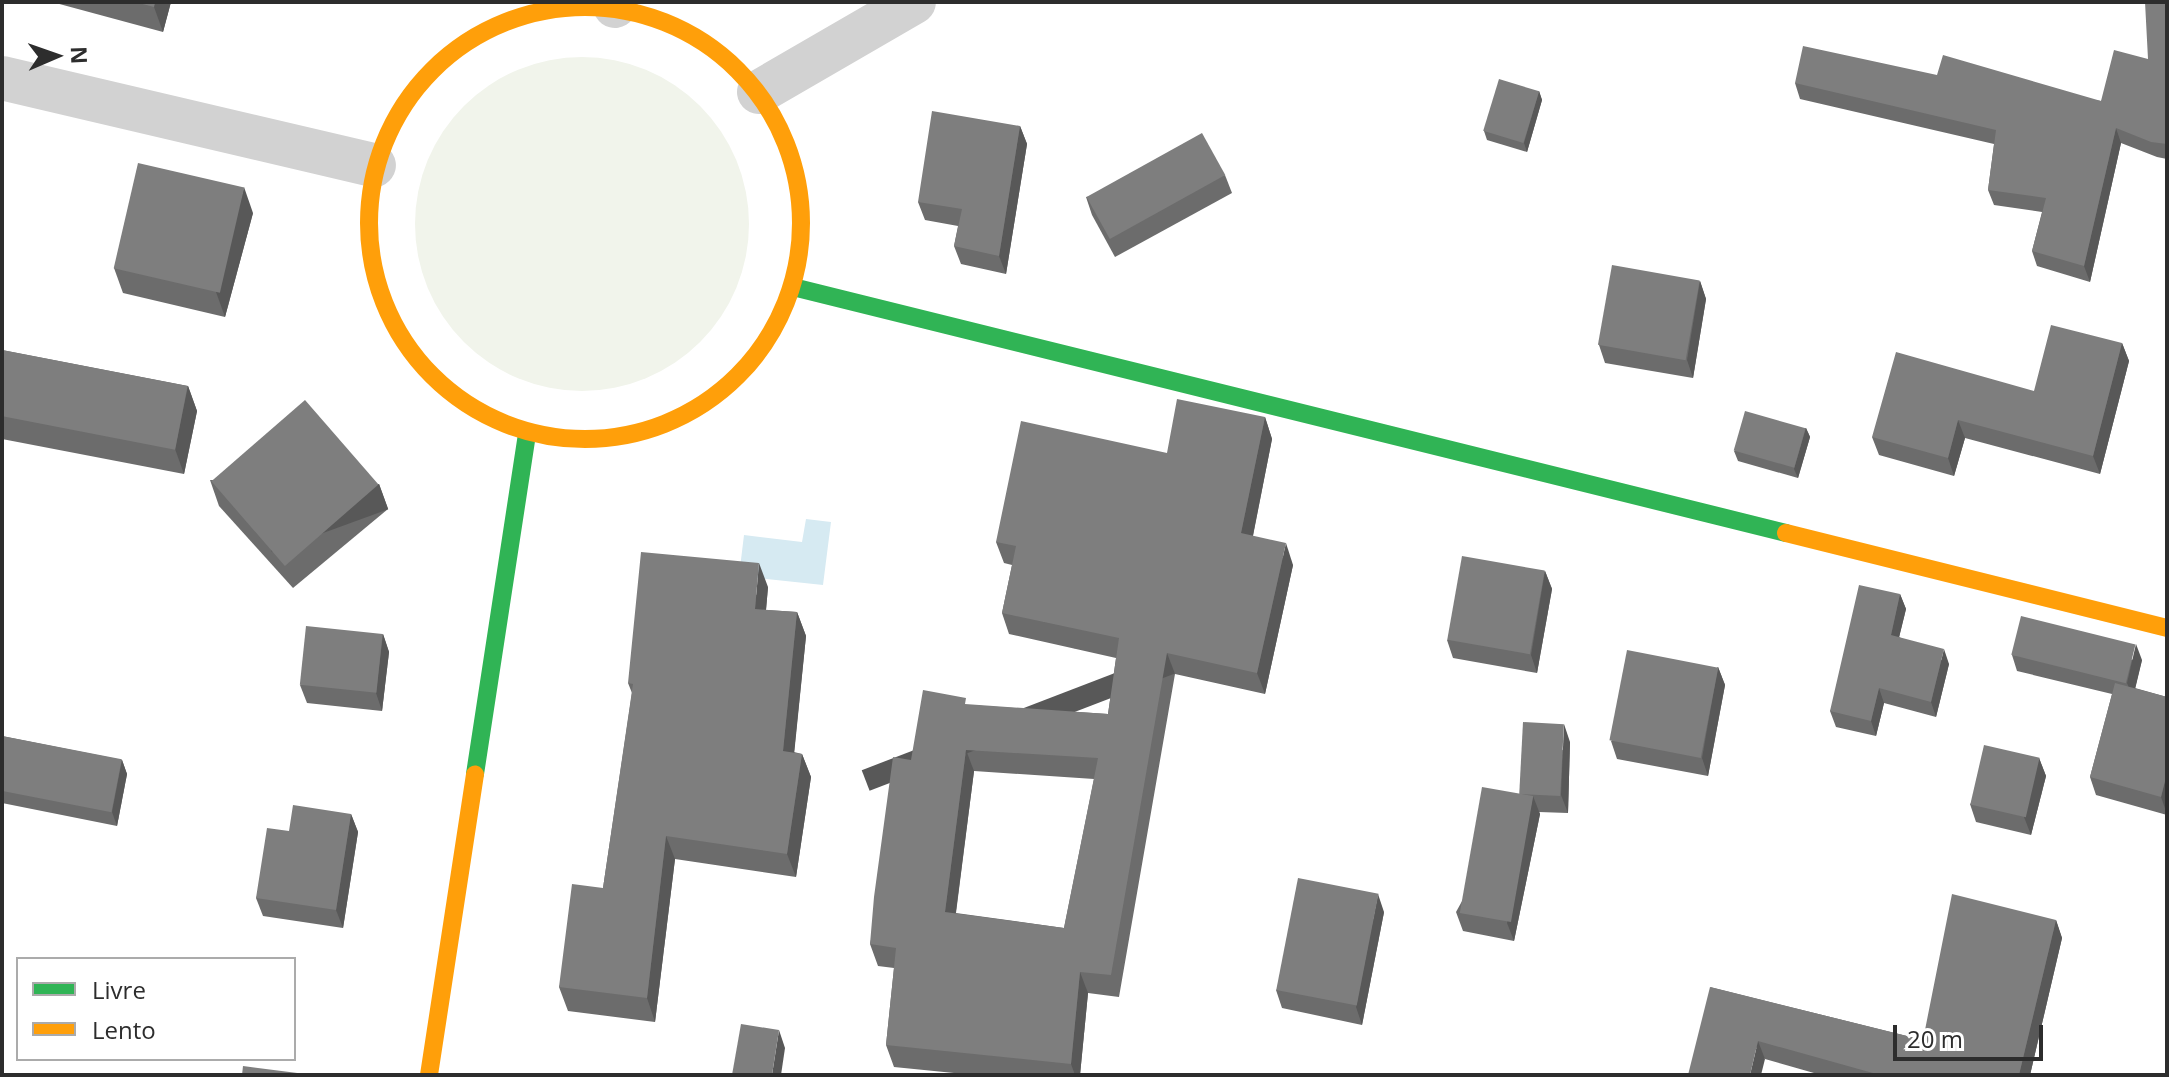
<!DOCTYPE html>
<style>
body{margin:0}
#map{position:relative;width:2169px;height:1077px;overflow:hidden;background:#fff;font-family:"Open Sans",sans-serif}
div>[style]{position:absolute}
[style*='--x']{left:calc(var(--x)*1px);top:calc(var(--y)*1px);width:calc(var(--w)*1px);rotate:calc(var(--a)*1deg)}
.green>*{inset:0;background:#f1f4eb}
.round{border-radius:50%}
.water>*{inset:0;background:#d6eaf2}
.street>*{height:44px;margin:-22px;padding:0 22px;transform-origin:22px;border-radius:22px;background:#d2d2d2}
.fast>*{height:18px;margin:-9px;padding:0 9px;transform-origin:9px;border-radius:9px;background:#30b455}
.slow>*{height:18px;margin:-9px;padding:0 9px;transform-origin:9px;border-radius:9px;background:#ff9f0a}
.slow>.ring{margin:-9px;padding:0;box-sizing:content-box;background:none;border:18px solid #ff9f0a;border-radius:50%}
.wall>*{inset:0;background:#6c6c6c}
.shaded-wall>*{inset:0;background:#585858;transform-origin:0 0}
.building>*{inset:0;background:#7e7e7e;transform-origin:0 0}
span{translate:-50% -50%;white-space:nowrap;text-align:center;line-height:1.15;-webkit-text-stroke:8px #fff;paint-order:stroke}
.frame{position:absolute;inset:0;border:4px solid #2d2d2d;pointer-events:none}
.legend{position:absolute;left:16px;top:957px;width:280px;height:104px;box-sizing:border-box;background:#fff;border:2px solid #ababab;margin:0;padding:10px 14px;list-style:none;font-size:24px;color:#2d2d2d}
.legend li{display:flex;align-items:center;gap:16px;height:40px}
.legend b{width:40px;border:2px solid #ababab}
.north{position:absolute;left:16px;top:16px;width:80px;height:80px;-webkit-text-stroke:6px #fff;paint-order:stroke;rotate:88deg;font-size:22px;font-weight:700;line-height:32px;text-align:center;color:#2d2d2d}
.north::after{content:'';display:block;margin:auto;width:28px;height:36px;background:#2d2d2d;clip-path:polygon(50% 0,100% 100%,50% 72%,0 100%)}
.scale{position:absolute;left:1893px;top:1025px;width:150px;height:36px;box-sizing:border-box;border:4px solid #2d2d2d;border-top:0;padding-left:10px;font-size:24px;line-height:28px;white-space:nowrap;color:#2d2d2d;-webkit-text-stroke:6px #fff;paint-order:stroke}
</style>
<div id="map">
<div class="green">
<i class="round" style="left:415px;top:57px;width:334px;height:334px"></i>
</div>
<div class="water">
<i style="clip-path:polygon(806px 519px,831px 522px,823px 585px,739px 576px,744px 535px,802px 542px)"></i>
</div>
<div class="street">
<i style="--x:615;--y:6;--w:4;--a:-76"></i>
<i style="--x:2;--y:78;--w:382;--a:13.2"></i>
<i style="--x:759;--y:92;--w:179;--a:-30.1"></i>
</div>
<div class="fast">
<i style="--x:793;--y:287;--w:1023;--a:13.91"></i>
<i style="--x:475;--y:774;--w:343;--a:-81.3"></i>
</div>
<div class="slow">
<i class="ring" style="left:369px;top:7px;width:414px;height:414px"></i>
<i style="--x:1786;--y:533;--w:393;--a:14"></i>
<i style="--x:429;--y:1075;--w:304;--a:-81.3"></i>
</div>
<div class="wall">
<i style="clip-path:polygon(52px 2px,171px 2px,163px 32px)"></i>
<i style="clip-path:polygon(2167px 2px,2167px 159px,2157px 157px,2121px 143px,2090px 282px,2037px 266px,2032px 251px,2042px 212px,1994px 205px,1988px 190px,1994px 144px,1800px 99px,1795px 83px,1937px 75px,2101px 101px,2148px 59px)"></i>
<i style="clip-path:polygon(1539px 91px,1542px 100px,1527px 152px,1487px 140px,1484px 131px)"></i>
<i style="clip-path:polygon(1020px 126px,1027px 144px,1006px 274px,961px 264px,954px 246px,958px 226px,925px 220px,918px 202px)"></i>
<i style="clip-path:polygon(1225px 175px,1232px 193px,1115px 257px,1092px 215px,1086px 197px)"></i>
<i style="clip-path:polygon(253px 213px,225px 317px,123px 293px,114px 268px)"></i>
<i style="clip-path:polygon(1700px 281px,1706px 299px,1693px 378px,1605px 363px,1599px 345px)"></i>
<i style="clip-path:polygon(2122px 343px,2129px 361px,2100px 474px,1965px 438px,1954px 476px,1879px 455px,1872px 437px,2034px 391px)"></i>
<i style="clip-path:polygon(2px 350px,188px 386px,197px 411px,184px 474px,2px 439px)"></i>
<i style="clip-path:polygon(evenodd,1265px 417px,1272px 439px,1253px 536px,1293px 565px,1265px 694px,1175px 674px,1119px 997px,1088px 993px,1080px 1075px,974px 1075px,894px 1067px,886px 1045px,894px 968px,878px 966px,870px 944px,911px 760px,969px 705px,1108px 714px,1116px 658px,1009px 634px,1002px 613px,1012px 565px,1004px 563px,996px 542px,1167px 453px,1265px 417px,974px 771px,1094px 779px,1064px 928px,956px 913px,974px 771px)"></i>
<i style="clip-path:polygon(1806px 428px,1810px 437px,1798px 478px,1738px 461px,1734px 451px)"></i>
<i style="clip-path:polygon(210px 480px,379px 484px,388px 509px,293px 588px,219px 506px)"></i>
<i style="clip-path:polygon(1545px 571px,1552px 589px,1537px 673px,1453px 658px,1447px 640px)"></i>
<i style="clip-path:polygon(768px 587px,766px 610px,797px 612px,806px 636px,794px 752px,802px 754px,811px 777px,796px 877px,675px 859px,655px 1022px,568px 1011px,559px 987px,603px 888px,632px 693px,628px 683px)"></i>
<i style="clip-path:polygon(1900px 594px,1906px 609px,1899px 637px,1949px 664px,1936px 717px,1884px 703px,1876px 736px,1836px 727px,1830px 711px)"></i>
<i style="clip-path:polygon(383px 634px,389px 652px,382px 711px,307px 703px,300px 685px)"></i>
<i style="clip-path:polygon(2012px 655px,2142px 660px,2135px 688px,2167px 697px,2167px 815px,2096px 795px,2090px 777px,2112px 694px,2017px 671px)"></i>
<i style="clip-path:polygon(1718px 667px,1725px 685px,1708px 776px,1617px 759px,1611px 741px)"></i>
<i style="clip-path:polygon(2px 736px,122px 760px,127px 774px,117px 826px,2px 803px)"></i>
<i style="clip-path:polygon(1570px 742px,1568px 813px,1539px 812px,1540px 814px,1514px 941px,1463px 931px,1456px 912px,1521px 794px)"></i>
<i style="clip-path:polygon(2039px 758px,2046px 776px,2031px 835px,1976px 822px,1970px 804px)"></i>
<i style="clip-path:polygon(351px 814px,358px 832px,343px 928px,263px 916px,256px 898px,289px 831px)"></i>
<i style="clip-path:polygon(1384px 912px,1362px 1025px,1282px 1008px,1276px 990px)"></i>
<i style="clip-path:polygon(2056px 920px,2062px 938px,2030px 1075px,1821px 1075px,1765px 1059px,1710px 987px,1923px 1040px)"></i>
</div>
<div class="shaded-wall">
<i style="clip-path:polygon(155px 2px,171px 2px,163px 32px,154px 7px)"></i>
<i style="clip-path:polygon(1539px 91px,1542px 100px,1527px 152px,1524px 143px)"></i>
<i style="clip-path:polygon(1020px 126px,1027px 144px,1006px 274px,999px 256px)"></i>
<i style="clip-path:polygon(2116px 128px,2121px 143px,2090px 282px,2084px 266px)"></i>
<i style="clip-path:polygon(244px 187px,253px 213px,225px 317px,216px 292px)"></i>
<i style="clip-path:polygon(1700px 281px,1706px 299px,1693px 378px,1687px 360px)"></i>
<i style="clip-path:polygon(2122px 343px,2129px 361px,2100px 474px,2093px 456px)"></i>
<i style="clip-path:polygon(188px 386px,197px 411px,184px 474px,175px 449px)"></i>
<i style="clip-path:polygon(1265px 417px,1272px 439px,1249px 555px,1241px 533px)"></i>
<i style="clip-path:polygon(1958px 420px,1965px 438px,1954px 476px,1948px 458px)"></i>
<i style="clip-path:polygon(1806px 428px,1810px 437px,1798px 478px,1794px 469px)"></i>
<i style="left:379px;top:484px;width:27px;height:124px;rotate:70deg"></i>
<i style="clip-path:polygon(1286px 543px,1293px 565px,1265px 694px,1257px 673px)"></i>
<i style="clip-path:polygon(759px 563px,768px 587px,764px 632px,755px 609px)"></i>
<i style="clip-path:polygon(1545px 571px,1552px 589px,1537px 673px,1531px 655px)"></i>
<i style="clip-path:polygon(1900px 594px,1906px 609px,1896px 650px,1891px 635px)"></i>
<i style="clip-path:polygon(797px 612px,806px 636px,792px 775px,783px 751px)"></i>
<i style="clip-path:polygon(383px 634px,389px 652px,382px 711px,376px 693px)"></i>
<i style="clip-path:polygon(2136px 644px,2142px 660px,2133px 698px,2127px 683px)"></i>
<i style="clip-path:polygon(1944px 649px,1949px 664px,1936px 717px,1931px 702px)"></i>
<i style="left:1167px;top:653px;width:22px;height:327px;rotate:69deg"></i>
<i style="clip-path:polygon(1718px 667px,1725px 685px,1708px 776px,1702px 758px)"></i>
<i style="clip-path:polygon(1879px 688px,1884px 703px,1876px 736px,1871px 721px)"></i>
<i style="clip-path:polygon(1564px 724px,1570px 742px,1568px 813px,1561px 795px)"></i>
<i style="clip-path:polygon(966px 750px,974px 771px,953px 934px,945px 912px)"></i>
<i style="clip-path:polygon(802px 754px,811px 777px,796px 877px,787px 854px)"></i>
<i style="clip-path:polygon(2039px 758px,2046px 776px,2031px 835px,2024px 817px)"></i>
<i style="clip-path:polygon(122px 760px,127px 774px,117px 826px,112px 812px)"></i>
<i style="clip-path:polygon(2167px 773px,2167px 814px,2161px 797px)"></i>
<i style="clip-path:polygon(1533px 796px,1540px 814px,1514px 941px,1507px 923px)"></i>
<i style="clip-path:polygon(351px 814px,358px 832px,343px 928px,336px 910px)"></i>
<i style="clip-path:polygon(666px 836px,675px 859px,655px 1022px,647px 998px)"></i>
<i style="clip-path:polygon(1378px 894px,1384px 912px,1362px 1025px,1356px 1007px)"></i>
<i style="clip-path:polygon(2056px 920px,2062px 938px,2030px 1075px,2019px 1075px)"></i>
<i style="clip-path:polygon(1080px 972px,1088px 993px,1080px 1075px,1075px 1075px,1071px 1064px)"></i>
<i style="clip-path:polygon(779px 1030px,785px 1048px,781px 1075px,772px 1075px)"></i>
<i style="clip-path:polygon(1758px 1041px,1765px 1059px,1761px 1075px,1750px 1075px)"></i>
</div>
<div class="building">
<i style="clip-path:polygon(135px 2px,155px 2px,154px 7px)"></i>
<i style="clip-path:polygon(2145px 2px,2167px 2px,2167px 144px,2151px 142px,2116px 128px,2084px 266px,2032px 251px,2046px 198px,1988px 190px,1996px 130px,1795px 83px,1803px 46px,1937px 75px,1943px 55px,2101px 101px,2114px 50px,2148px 59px)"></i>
<i style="left:1499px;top:79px;width:42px;height:54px;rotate:17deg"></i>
<i style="clip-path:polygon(932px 111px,1020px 126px,999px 256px,954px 246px,962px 209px,918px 202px)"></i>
<i style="left:1202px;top:133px;width:48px;height:132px;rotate:61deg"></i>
<i style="left:138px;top:163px;width:109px;height:108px;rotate:13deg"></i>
<i style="left:1612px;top:265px;width:89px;height:81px;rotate:10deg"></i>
<i style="clip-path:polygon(2051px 325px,2122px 343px,2093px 456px,1958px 420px,1948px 458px,1872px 437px,1896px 352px,2034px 391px)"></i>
<i style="left:2px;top:350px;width:189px;height:65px;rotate:11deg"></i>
<i style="clip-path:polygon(evenodd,1177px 399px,1265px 417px,1241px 533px,1286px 543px,1257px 673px,1167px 653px,1111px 975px,1080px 972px,1071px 1064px,886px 1045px,896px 948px,870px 944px,874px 897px,893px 757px,911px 760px,923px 690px,966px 698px,965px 704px,1108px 714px,1119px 638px,1002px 613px,1016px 546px,996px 542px,1021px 421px,1167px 453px,1177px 399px,966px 750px,1098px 758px,1064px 928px,945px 912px,966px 750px)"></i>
<i style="left:305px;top:400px;width:112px;height:124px;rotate:49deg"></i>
<i style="left:1745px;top:411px;width:63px;height:41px;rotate:16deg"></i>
<i style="clip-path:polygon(641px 552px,759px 563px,755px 609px,797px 612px,783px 751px,802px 754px,787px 854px,666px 836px,647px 998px,559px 987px,572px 884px,603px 888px,633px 684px,628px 683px)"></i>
<i style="left:1462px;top:556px;width:84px;height:85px;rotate:10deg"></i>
<i style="clip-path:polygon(1859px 585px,1900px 594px,1891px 635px,1944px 649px,1931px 702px,1879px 688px,1871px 721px,1830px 711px)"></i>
<i style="left:2021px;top:616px;width:118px;height:40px;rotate:14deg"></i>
<i style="left:306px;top:626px;width:77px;height:59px;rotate:6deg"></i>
<i style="left:1627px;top:650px;width:93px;height:92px;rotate:11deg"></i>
<i style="clip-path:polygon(2115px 683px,2167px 697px,2167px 773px,2161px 797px,2090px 777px)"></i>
<i style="left:1523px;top:722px;width:41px;height:72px;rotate:3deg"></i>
<i style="left:2px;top:736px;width:122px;height:54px;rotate:11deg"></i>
<i style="left:1984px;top:745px;width:57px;height:61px;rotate:13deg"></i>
<i style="left:1482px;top:787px;width:52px;height:128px;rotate:10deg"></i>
<i style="clip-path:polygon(293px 805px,351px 814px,336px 910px,256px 898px,267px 828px,289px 831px)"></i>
<i style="left:1298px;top:878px;width:82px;height:114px;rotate:11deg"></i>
<i style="clip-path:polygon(1952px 894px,2056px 920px,2019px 1075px,1880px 1075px,1758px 1041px,1750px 1075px,1688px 1075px,1710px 987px,1923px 1040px)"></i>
<i style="clip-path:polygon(741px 1024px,779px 1030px,772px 1075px,732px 1075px)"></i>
<i style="clip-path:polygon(243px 1066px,313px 1075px,242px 1075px)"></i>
</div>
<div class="frame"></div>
<ul class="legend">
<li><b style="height:10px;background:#30b455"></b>Livre</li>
<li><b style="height:10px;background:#ff9f0a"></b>Lento</li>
</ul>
<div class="north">N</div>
<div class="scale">20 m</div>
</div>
